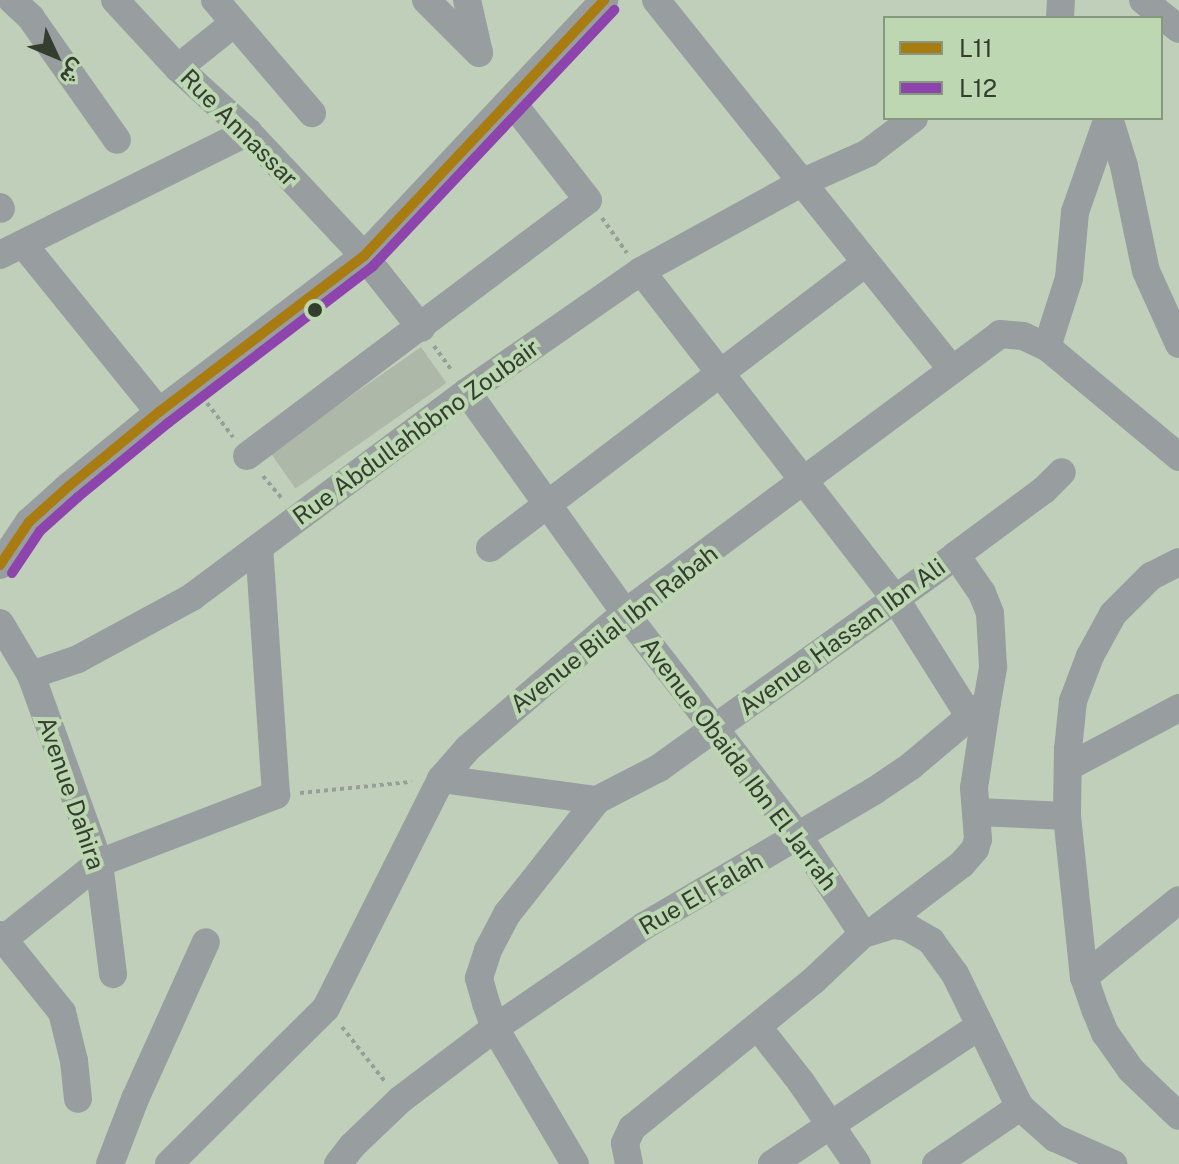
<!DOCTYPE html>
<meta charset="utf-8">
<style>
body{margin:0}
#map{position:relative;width:1179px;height:1164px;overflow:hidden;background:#c0cfb9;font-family:"Public Sans",Vazirmatn,sans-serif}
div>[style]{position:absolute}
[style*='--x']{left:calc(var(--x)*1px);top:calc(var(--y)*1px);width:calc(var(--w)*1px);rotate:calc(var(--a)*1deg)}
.building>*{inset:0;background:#adb8a8;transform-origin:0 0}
.path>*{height:4px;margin-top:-2px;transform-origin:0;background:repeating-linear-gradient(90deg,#979e9a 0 4px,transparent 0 8px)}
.minor>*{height:28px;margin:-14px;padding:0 14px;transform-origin:14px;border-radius:14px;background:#989e9f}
.bus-1>*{height:10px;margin:-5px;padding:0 5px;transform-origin:5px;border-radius:5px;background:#a97c12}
.bus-2>*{height:10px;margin:-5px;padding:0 5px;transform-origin:5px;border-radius:5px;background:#8e44ad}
.dots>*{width:22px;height:22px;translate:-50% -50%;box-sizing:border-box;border:4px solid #bcd7b1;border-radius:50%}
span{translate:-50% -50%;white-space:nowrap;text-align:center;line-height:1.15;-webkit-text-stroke:8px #bcd7b1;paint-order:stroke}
.street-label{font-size:24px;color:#333e2e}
.legend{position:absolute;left:883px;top:16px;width:280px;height:104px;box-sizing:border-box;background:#bcd7b1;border:2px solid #859a7d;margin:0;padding:10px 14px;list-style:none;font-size:24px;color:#333e2e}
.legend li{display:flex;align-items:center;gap:16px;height:40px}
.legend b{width:40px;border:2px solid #859a7d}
.north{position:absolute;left:16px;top:16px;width:80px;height:80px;-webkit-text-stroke:6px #bcd7b1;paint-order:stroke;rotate:134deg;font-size:22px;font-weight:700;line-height:32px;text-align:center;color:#333e2e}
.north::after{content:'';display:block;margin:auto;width:28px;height:36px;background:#333e2e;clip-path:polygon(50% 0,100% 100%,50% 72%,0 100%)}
</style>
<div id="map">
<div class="building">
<i style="left:421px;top:347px;width:44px;height:184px;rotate:55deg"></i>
</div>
<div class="path">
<i style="--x:602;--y:218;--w:43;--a:54.5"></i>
<i style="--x:434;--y:346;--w:31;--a:54"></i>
<i style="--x:207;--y:403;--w:43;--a:52.6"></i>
<i style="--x:263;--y:476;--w:31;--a:50"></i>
<i style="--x:300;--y:793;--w:112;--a:-5.7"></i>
<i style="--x:342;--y:1027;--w:71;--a:51.8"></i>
</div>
<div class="minor">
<i style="--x:12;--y:0;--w:26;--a:43"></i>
<i style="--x:31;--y:18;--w:149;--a:54.8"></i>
<i style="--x:115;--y:0;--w:93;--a:47.2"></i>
<i style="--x:178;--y:68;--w:95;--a:42.4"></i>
<i style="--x:248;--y:132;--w:170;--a:46.9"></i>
<i style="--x:364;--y:256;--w:92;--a:51.6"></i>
<i style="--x:215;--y:0;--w:149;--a:49.4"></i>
<i style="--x:426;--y:0;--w:75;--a:45"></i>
<i style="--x:467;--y:0;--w:54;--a:77.2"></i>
<i style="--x:656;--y:0;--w:474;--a:51.3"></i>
<i style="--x:1143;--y:0;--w:46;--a:38.9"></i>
<i style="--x:1060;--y:18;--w:18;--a:-87"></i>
<i style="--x:178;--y:68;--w:70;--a:-38.7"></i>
<i style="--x:1109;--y:118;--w:50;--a:72.6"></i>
<i style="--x:1124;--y:166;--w:107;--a:78.2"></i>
<i style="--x:1146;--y:271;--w:80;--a:65.7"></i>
<i style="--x:0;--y:207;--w:2;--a:63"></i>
<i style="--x:23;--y:244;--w:216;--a:51"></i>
<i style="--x:0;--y:255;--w:277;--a:-26.4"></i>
<i style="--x:641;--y:271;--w:414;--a:52.2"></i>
<i style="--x:895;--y:598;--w:141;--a:57.8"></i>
<i style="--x:1047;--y:347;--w:72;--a:-72.3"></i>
<i style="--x:1069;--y:278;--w:66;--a:-84.8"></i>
<i style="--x:1075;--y:212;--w:100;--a:-70.7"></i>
<i style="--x:467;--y:392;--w:272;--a:54.4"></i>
<i style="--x:625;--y:613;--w:284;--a:52.2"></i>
<i style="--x:799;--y:837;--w:116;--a:56.6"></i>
<i style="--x:863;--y:934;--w:31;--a:-17"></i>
<i style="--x:893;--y:925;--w:14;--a:8"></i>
<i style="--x:907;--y:927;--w:28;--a:30"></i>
<i style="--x:931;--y:941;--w:41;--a:54"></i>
<i style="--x:955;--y:974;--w:148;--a:64"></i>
<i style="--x:1020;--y:1107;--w:47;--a:41.5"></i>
<i style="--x:1055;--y:1138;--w:64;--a:24.1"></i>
<i style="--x:247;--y:456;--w:426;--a:-36.9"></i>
<i style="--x:588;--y:200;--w:125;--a:-127.9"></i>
<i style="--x:490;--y:548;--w:470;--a:-37.2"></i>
<i style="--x:1179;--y:562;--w:31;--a:153"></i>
<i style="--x:1151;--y:576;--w:54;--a:135"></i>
<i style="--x:1113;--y:614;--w:48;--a:118.7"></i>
<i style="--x:1090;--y:656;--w:48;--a:110.7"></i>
<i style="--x:1073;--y:701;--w:48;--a:95.9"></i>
<i style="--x:1068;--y:749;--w:67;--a:90.9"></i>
<i style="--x:1067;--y:816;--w:162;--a:84"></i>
<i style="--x:1084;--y:977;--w:36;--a:71"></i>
<i style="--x:1096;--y:1011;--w:24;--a:68"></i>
<i style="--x:1105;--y:1033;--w:45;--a:54.9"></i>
<i style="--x:1131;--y:1070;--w:66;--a:43.8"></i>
<i style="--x:0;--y:565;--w:52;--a:-56"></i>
<i style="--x:29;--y:522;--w:54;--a:-42"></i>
<i style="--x:69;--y:486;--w:117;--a:-39.4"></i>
<i style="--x:159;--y:412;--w:258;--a:-37.3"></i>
<i style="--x:364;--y:256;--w:351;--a:-46.8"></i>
<i style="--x:0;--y:623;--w:61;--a:59.2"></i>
<i style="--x:31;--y:675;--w:200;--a:70.1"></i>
<i style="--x:99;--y:863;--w:112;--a:82.8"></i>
<i style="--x:31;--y:675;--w:50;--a:-18.8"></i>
<i style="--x:78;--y:659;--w:130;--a:-28.5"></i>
<i style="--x:192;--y:597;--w:343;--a:-36.7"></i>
<i style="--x:467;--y:392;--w:212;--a:-34.8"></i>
<i style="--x:641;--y:271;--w:183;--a:-28.8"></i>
<i style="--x:801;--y:183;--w:73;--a:-24.1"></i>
<i style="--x:868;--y:153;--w:58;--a:-37.3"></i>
<i style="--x:1068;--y:767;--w:126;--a:-28"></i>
<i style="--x:441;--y:779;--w:157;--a:7.7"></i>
<i style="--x:977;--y:812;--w:90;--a:2.5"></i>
<i style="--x:879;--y:927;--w:104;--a:-37.2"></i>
<i style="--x:962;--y:864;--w:20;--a:-49"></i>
<i style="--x:975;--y:849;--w:10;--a:-73"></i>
<i style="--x:978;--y:839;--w:51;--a:-94.5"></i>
<i style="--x:974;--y:788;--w:87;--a:-81.4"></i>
<i style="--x:0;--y:935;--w:99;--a:51.2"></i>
<i style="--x:62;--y:1012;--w:50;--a:76.2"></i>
<i style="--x:74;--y:1061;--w:38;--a:84"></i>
<i style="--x:0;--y:942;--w:127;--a:-38.6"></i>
<i style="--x:99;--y:863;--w:190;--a:-21"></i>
<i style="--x:276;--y:795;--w:248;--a:-93.9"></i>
<i style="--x:1084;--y:977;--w:122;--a:-39"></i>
<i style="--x:758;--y:1027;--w:70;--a:52"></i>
<i style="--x:801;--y:1082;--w:99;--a:55.7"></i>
<i style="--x:110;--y:1164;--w:70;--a:-69"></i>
<i style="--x:135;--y:1099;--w:172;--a:-65.7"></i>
<i style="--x:169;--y:1164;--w:221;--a:-44.8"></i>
<i style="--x:326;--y:1008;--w:256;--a:-63.3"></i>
<i style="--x:441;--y:779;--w:41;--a:-48.9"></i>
<i style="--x:468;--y:748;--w:207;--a:-40.7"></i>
<i style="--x:625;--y:613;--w:467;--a:-36.6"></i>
<i style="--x:1000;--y:334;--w:23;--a:5"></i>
<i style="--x:1023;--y:336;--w:26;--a:25"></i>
<i style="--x:1047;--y:347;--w:172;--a:39.8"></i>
<i style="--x:338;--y:1164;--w:23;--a:-52"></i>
<i style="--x:352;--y:1146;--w:66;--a:-43.8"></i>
<i style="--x:400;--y:1100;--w:119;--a:-37.2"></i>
<i style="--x:495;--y:1028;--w:181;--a:-34.4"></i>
<i style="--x:644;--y:926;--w:267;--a:-30.4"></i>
<i style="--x:874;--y:791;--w:45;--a:-34"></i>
<i style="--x:911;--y:766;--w:99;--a:-40.1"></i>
<i style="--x:987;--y:702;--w:36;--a:-80"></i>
<i style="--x:993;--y:667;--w:54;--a:-93.2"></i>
<i style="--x:990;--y:613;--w:22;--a:-112"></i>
<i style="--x:982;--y:593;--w:46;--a:-124.4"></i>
<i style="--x:575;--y:1164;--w:158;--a:-120.5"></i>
<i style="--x:495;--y:1028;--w:27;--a:-110"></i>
<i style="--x:486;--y:1003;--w:26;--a:-106"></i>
<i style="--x:479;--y:978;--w:29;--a:-72"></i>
<i style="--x:488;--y:950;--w:41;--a:-62.2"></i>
<i style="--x:507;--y:914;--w:145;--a:-51.7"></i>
<i style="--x:597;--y:800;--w:70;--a:-27.3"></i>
<i style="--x:659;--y:768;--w:365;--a:-35.6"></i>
<i style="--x:956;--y:555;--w:109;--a:-36.5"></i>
<i style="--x:1044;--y:490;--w:25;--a:-45"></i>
<i style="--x:629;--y:1164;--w:21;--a:-101"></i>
<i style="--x:625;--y:1143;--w:17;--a:-65"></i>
<i style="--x:632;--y:1128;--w:235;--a:-39.1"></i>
<i style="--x:814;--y:980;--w:67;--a:-43.2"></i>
<i style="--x:772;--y:1164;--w:250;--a:-33.6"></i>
<i style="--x:936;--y:1164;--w:102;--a:-34.2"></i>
</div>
<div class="bus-1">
<i style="--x:0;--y:565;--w:52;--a:-56"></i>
<i style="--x:29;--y:522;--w:54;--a:-42"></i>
<i style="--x:69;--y:486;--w:117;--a:-39.4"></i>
<i style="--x:159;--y:412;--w:258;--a:-37.3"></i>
<i style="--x:364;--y:256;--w:351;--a:-46.8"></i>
</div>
<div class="bus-2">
<i style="--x:12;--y:573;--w:50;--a:-56.3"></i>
<i style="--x:40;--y:531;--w:51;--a:-41.8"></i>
<i style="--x:78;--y:497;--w:117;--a:-39.4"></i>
<i style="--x:168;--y:423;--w:258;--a:-37.4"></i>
<i style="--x:373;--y:266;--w:352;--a:-46.7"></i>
</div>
<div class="dots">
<i style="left:315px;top:310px;background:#333e2e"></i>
</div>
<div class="street-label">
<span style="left:239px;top:128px;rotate:45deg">Rue Annassar</span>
<span style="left:416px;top:432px;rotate:-36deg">Rue Abdullahbbno Zoubair</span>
<span style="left:614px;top:629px;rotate:-38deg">Avenue Bilal Ibn Rabah</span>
<span style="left:842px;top:637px;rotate:-36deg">Avenue Hassan Ibn Ali</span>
<span style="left:739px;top:764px;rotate:53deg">Avenue Obaida Ibn El Jarrah</span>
<span style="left:71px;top:793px;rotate:71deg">Avenue Dahira</span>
<span style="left:701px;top:894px;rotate:-30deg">Rue El Falah</span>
</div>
<ul class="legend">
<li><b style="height:10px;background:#a97c12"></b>L11</li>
<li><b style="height:10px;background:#8e44ad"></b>L12</li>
</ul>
<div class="north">ش</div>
</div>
